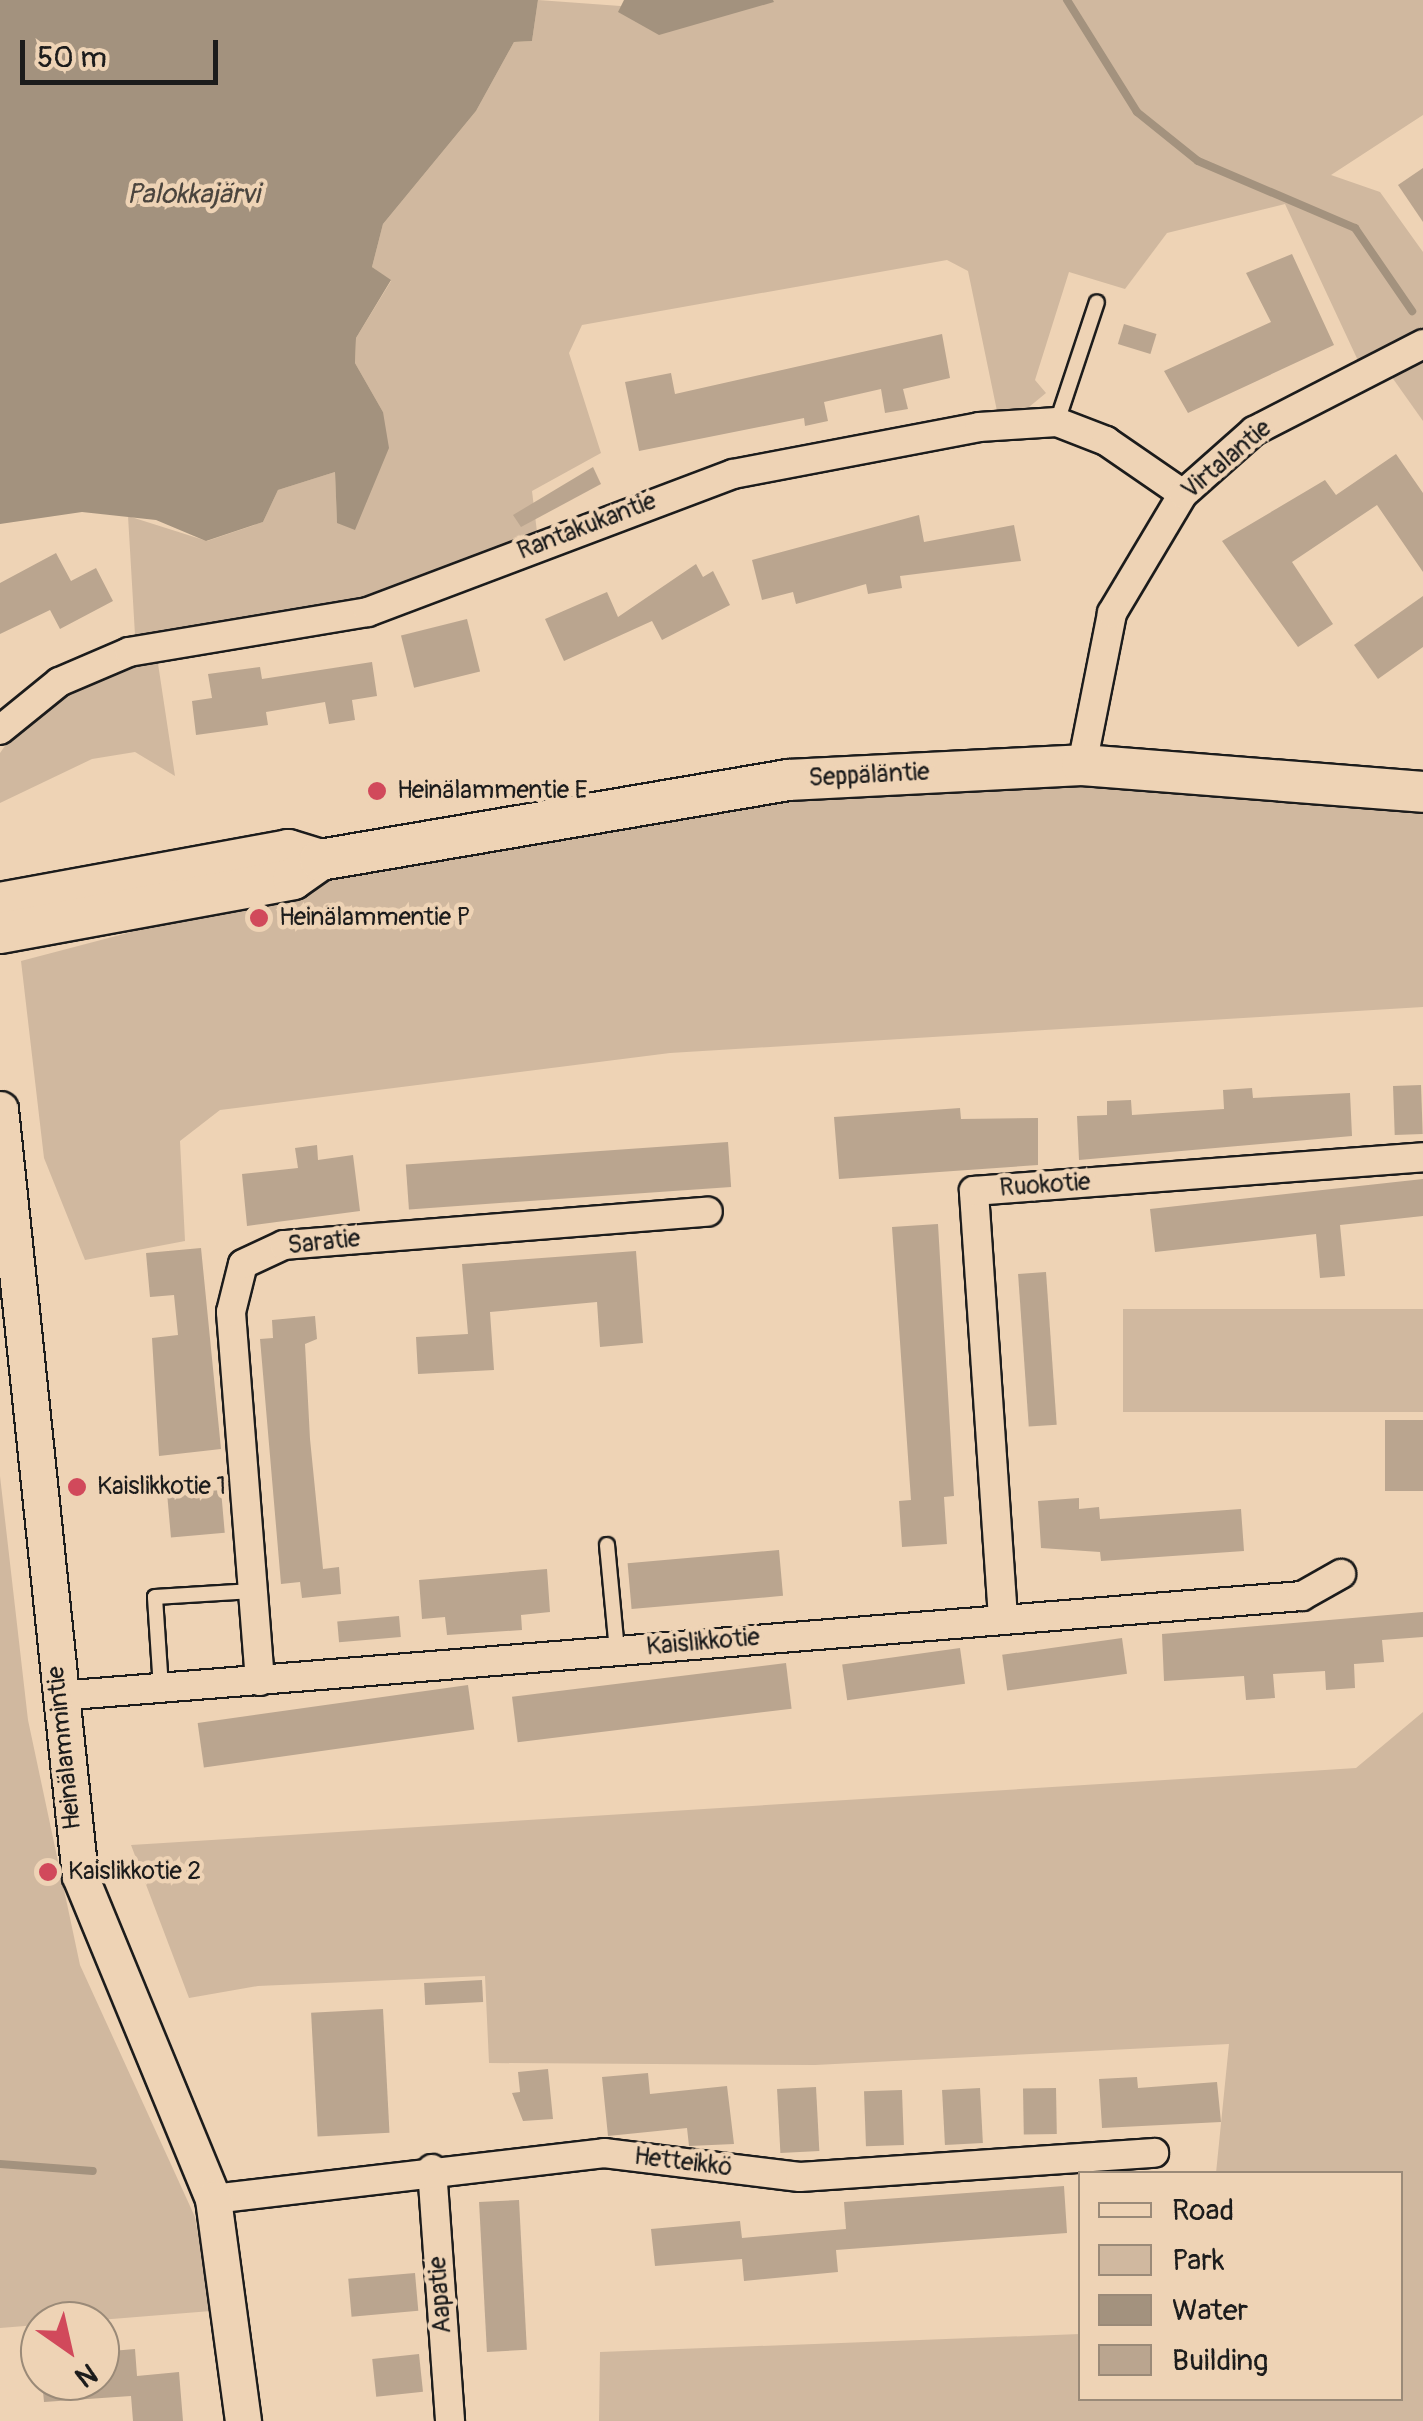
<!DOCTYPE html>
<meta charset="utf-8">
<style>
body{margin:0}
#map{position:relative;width:1423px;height:2421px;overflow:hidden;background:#eed3b5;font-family:Pangolin,sans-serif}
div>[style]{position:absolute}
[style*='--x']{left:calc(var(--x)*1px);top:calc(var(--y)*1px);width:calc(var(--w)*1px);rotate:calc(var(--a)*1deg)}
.green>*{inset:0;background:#d0b89f;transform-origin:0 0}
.water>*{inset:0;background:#a3927e}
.stream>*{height:8px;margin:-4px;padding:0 4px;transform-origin:4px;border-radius:4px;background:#a3927e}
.building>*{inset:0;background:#baa58f;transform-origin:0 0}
.roads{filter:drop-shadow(2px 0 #1c1c1c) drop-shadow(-2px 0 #1c1c1c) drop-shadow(0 2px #1c1c1c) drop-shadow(0 -2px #1c1c1c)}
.service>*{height:14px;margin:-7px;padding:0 7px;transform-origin:7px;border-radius:7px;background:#eed3b5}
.minor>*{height:28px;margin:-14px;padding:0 14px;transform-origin:14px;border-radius:14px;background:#eed3b5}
.tertiary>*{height:35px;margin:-17.5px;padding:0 17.5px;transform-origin:17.5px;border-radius:17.5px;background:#eed3b5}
.secondary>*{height:40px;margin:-20px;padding:0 20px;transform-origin:20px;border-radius:20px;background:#eed3b5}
.dots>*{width:28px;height:28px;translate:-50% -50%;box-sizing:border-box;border:5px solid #eed3b5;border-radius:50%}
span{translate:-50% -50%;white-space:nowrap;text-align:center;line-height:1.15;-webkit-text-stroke:9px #eed3b5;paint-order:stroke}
.street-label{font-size:25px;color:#1c1c1c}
.poi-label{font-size:25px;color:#1c1c1c}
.left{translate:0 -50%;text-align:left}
.water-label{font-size:28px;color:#4b453e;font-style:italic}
.legend{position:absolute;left:1078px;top:2171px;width:325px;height:230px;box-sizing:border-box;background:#eed3b5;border:2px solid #9a8a78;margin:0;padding:12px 18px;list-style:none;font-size:30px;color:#1c1c1c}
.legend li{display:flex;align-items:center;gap:20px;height:50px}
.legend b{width:50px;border:2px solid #9a8a78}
.north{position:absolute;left:20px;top:2301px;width:100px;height:100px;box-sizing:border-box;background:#eed3b5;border:2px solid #9a8a78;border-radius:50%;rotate:146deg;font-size:28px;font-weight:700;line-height:40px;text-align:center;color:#1c1c1c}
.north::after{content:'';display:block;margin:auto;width:35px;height:45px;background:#d1495b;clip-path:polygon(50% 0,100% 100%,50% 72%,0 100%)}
.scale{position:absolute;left:20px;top:40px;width:198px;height:45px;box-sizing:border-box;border:5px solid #1c1c1c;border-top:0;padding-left:12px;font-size:30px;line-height:35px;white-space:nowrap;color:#1c1c1c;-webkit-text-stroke:8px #eed3b5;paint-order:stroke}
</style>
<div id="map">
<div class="green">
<i style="clip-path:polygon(538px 0,730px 14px,759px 0,1423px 0,1423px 115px,1331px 175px,1380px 192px,1423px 252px,1423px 338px,1361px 367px,1285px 204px,1167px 233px,1125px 289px,1069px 272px,1035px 380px,1046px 393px,1029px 407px,997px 411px,968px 271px,947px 260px,582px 325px,569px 353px,601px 453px,532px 491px,537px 532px,365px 597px,154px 637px,175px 776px,135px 752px,92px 759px,0 803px,0 753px,31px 708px,120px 663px,135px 635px,128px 516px,207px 541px,263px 522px,278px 490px,335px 472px,337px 522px,383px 412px,355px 363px,356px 338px,391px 281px,372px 267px,383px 224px,476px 111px,514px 42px,532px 41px)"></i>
<i style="clip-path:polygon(1423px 349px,1423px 421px,1384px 366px)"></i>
<i style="clip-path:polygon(1118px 783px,1423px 810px,1423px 1007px,670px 1053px,220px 1110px,180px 1141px,185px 1241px,85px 1260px,44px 1158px,21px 961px,439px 851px,703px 804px)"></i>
<i style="left:1423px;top:1309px;width:103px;height:300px;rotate:90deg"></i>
<i style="clip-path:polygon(0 1476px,28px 1720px,80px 1965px,195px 2217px,211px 2311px,0 2328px)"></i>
<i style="clip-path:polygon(1423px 1712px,1423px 2421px,599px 2421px,600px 2352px,1080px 2334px,1080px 2398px,1400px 2398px,1400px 2174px,1216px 2173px,1229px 2044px,815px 2065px,489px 2063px,485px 1976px,258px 1986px,189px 1998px,131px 1845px,1356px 1768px)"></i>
</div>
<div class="water">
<i style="clip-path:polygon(0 0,538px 0,532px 41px,514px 42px,476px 111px,383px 224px,372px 267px,391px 280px,356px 338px,355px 363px,383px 412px,389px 448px,355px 530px,337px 523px,335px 472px,278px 490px,263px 522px,206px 541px,156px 520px,82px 512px,0 524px)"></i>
<i style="clip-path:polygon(624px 0,773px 0,774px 2px,659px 35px,618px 12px)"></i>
</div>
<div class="stream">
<i style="--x:1067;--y:0;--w:132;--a:58"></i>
<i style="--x:1137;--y:112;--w:78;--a:38.8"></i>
<i style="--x:1198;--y:161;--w:171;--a:23.1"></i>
<i style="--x:1355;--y:228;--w:101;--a:55.5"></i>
<i style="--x:0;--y:2164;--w:93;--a:4.3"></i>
</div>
<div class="building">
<i style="clip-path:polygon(1423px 168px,1423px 222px,1398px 185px)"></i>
<i style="clip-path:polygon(1292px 254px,1334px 345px,1188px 413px,1164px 371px,1271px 322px,1246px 273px)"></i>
<i style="left:1124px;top:324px;width:34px;height:21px;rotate:17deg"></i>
<i style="clip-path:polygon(942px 334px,950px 378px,903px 389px,908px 409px,885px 413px,881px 389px,824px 402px,828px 421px,805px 426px,804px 418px,639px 451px,625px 382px,671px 373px,675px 394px)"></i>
<i style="clip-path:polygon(1396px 454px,1423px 493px,1423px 572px,1377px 505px,1292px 562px,1333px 624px,1298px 647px,1222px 541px,1325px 480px,1336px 495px)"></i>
<i style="clip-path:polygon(593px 467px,601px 484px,521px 527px,513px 515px)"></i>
<i style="clip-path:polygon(919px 515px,924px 542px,1014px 525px,1021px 561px,900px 576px,902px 588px,868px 594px,866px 584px,796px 604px,793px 592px,762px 600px,752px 560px)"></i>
<i style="clip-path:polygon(56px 553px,71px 581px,96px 568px,113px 601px,60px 629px,50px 610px,0 634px,0 583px)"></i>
<i style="clip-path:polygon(696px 564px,703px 577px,713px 571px,730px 605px,662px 640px,652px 621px,564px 661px,545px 619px,607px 592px,618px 617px)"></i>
<i style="clip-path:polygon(1423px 596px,1423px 647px,1378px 679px,1354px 645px)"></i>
<i style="left:467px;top:619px;width:54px;height:68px;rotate:76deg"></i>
<i style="clip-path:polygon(372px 662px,377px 696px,352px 700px,355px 720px,329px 724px,325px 702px,266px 712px,268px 725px,196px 735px,192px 701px,212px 698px,208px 674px,260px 667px,262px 679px)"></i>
<i style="left:1421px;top:1085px;width:49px;height:28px;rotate:88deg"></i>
<i style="clip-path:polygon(1252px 1088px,1253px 1098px,1350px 1093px,1352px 1136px,1079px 1160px,1077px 1116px,1107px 1115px,1107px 1101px,1131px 1100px,1132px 1115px,1224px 1109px,1223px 1090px)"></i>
<i style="clip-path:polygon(960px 1108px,961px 1119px,1038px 1118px,1038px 1165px,839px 1179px,834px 1117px)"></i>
<i style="left:728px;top:1142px;width:45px;height:323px;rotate:86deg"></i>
<i style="clip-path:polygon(317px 1145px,318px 1160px,353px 1155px,360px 1211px,247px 1226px,242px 1174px,298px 1168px,295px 1148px)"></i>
<i style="clip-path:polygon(1423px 1179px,1423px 1216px,1340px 1225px,1345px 1276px,1320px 1278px,1316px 1234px,1155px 1252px,1150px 1209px)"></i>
<i style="clip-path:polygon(938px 1224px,954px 1496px,944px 1497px,947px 1544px,902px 1547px,899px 1501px,911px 1500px,892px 1227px)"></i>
<i style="clip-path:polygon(201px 1248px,221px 1449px,159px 1456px,152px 1338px,178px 1335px,174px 1295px,150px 1297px,146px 1253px)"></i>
<i style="clip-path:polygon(636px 1251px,643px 1343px,600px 1347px,597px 1302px,490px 1312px,494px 1370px,418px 1374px,416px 1337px,468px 1334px,462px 1264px)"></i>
<i style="left:1046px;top:1272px;width:153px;height:28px;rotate:86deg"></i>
<i style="clip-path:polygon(315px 1316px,317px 1339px,305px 1344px,310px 1439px,323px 1569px,339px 1567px,341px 1594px,302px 1598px,300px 1582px,281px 1584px,260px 1339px,273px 1338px,272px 1320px)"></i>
<i style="left:1423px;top:1420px;width:71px;height:38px;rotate:90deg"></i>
<i style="left:221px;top:1490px;width:43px;height:54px;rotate:85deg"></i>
<i style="clip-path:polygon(1079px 1498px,1079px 1509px,1099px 1507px,1100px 1519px,1241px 1509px,1244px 1551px,1101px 1561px,1100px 1552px,1041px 1548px,1038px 1501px)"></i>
<i style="left:779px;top:1550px;width:46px;height:152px;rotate:85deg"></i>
<i style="clip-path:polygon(547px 1569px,550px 1612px,521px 1615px,522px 1630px,447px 1635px,445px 1617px,422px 1619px,419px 1580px)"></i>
<i style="clip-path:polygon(1423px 1612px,1423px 1637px,1382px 1640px,1384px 1662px,1354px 1664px,1355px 1688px,1326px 1690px,1325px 1671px,1273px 1674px,1275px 1698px,1246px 1700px,1244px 1676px,1164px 1681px,1162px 1634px)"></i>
<i style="left:399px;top:1616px;width:21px;height:62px;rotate:85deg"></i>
<i style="left:1122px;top:1638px;width:36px;height:121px;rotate:82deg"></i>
<i style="left:960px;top:1648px;width:36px;height:119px;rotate:82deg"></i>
<i style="left:786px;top:1663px;width:46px;height:276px;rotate:83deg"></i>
<i style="left:468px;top:1685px;width:45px;height:273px;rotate:82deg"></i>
<i style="left:482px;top:1980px;width:22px;height:58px;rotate:87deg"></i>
<i style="left:383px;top:2009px;width:124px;height:72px;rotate:87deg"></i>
<i style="clip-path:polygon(548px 2069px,553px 2119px,523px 2121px,512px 2093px,520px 2092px,518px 2072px)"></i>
<i style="clip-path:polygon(648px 2073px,650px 2094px,727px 2086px,734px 2144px,689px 2146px,687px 2128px,608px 2136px,602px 2077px)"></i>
<i style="clip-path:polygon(1137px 2077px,1138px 2088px,1217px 2082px,1221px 2122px,1102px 2128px,1099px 2079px)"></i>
<i style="left:816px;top:2087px;width:64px;height:39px;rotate:87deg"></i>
<i style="left:980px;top:2088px;width:55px;height:38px;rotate:87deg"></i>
<i style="left:1056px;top:2088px;width:46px;height:33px;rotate:89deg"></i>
<i style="left:902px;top:2090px;width:55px;height:38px;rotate:88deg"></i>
<i style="clip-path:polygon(1064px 2186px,1067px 2233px,836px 2250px,838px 2272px,744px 2281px,742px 2259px,655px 2266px,651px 2229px,740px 2221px,742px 2238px,846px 2229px,844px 2202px)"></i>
<i style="left:519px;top:2200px;width:150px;height:40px;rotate:87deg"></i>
<i style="left:415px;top:2273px;width:38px;height:67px;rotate:85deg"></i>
<i style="clip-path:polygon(135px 2349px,137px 2376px,179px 2372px,183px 2421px,133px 2421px,131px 2396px,44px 2402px,42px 2381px,100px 2381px,100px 2352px)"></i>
<i style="left:419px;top:2354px;width:38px;height:47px;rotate:84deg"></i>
</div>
<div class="roads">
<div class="service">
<i style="--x:1057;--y:422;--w:126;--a:-71.6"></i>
<i style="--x:607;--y:1545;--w:106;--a:84.6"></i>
<i style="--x:161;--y:1688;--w:91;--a:-93.8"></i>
<i style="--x:155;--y:1597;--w:98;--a:-3.5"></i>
</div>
<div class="minor">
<i style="--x:0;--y:730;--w:76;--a:-39.1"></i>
<i style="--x:59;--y:682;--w:76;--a:-23.2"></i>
<i style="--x:129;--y:652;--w:242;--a:-9.5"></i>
<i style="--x:368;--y:612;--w:390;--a:-20.7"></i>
<i style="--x:733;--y:474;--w:250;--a:-10.8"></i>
<i style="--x:979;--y:427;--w:78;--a:-3.7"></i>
<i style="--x:1057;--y:422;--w:53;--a:21.2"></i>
<i style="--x:1106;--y:441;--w:93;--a:34.5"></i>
<i style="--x:1082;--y:765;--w:155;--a:-78.8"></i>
<i style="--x:1112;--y:613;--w:139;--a:-59.2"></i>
<i style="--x:1183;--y:494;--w:95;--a:-41.6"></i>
<i style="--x:1254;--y:431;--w:190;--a:-27.2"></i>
<i style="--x:1003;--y:1618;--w:428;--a:-93.9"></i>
<i style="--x:974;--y:1191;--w:450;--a:-4.3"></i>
<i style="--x:260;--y:1681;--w:370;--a:-94.5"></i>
<i style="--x:231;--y:1312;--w:49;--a:-76"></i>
<i style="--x:243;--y:1264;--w:45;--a:-24.9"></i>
<i style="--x:284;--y:1245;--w:425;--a:-4.5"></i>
<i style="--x:59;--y:1696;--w:1247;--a:-4.6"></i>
<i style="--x:1302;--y:1596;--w:45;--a:-29.4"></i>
<i style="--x:432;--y:2169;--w:253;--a:85.9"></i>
<i style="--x:213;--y:2199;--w:394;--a:-6.7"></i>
<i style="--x:604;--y:2153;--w:197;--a:7"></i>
<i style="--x:800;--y:2177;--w:355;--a:-3.9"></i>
</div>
<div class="tertiary">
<i style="--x:0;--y:1109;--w:771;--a:84.05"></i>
<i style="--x:80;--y:1876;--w:349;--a:67.6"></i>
<i style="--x:213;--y:2199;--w:224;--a:82.3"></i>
</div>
<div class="secondary">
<i style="--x:0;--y:903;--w:293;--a:-10.4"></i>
<i style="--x:288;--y:850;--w:34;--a:17"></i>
<i style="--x:0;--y:933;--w:298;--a:-10.4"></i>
<i style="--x:293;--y:879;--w:33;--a:-35"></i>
<i style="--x:320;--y:860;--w:475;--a:-9.7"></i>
<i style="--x:788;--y:780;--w:294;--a:-2.9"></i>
<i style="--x:1082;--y:765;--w:342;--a:4.5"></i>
</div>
</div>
<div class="dots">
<i style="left:377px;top:791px;background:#d1495b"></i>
<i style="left:259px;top:918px;background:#d1495b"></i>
<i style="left:77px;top:1487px;background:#d1495b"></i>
<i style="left:48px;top:1872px;background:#d1495b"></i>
</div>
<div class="street-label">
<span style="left:1227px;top:460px;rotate:-40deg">Virtalantie</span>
<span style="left:587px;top:527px;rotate:-21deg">Rantakukantie</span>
<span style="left:869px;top:776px;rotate:-3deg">Seppäläntie</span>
<span style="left:1045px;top:1186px;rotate:-4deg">Ruokotie</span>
<span style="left:324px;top:1243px;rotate:-6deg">Saratie</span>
<span style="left:703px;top:1643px;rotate:-5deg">Kaislikkotie</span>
<span style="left:65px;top:1748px;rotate:-96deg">Heinälammintie</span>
<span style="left:683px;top:2163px;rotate:7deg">Hetteikkö</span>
<span style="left:441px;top:2295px;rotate:-94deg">Aapatie</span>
</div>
<div class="poi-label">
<span class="left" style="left:397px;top:791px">Heinälammentie E</span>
<span class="left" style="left:279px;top:918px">Heinälammentie P</span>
<span class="left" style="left:97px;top:1487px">Kaislikkotie 1</span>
<span class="left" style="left:68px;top:1872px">Kaislikkotie 2</span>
</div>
<div class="water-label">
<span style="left:193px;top:195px">Palokkajärvi</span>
</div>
<ul class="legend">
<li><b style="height:12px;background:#eed3b5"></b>Road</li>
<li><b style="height:28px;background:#d0b89f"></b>Park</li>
<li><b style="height:28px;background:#a3927e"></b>Water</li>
<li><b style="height:28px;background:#baa58f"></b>Building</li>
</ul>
<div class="north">N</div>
<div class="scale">50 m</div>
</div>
